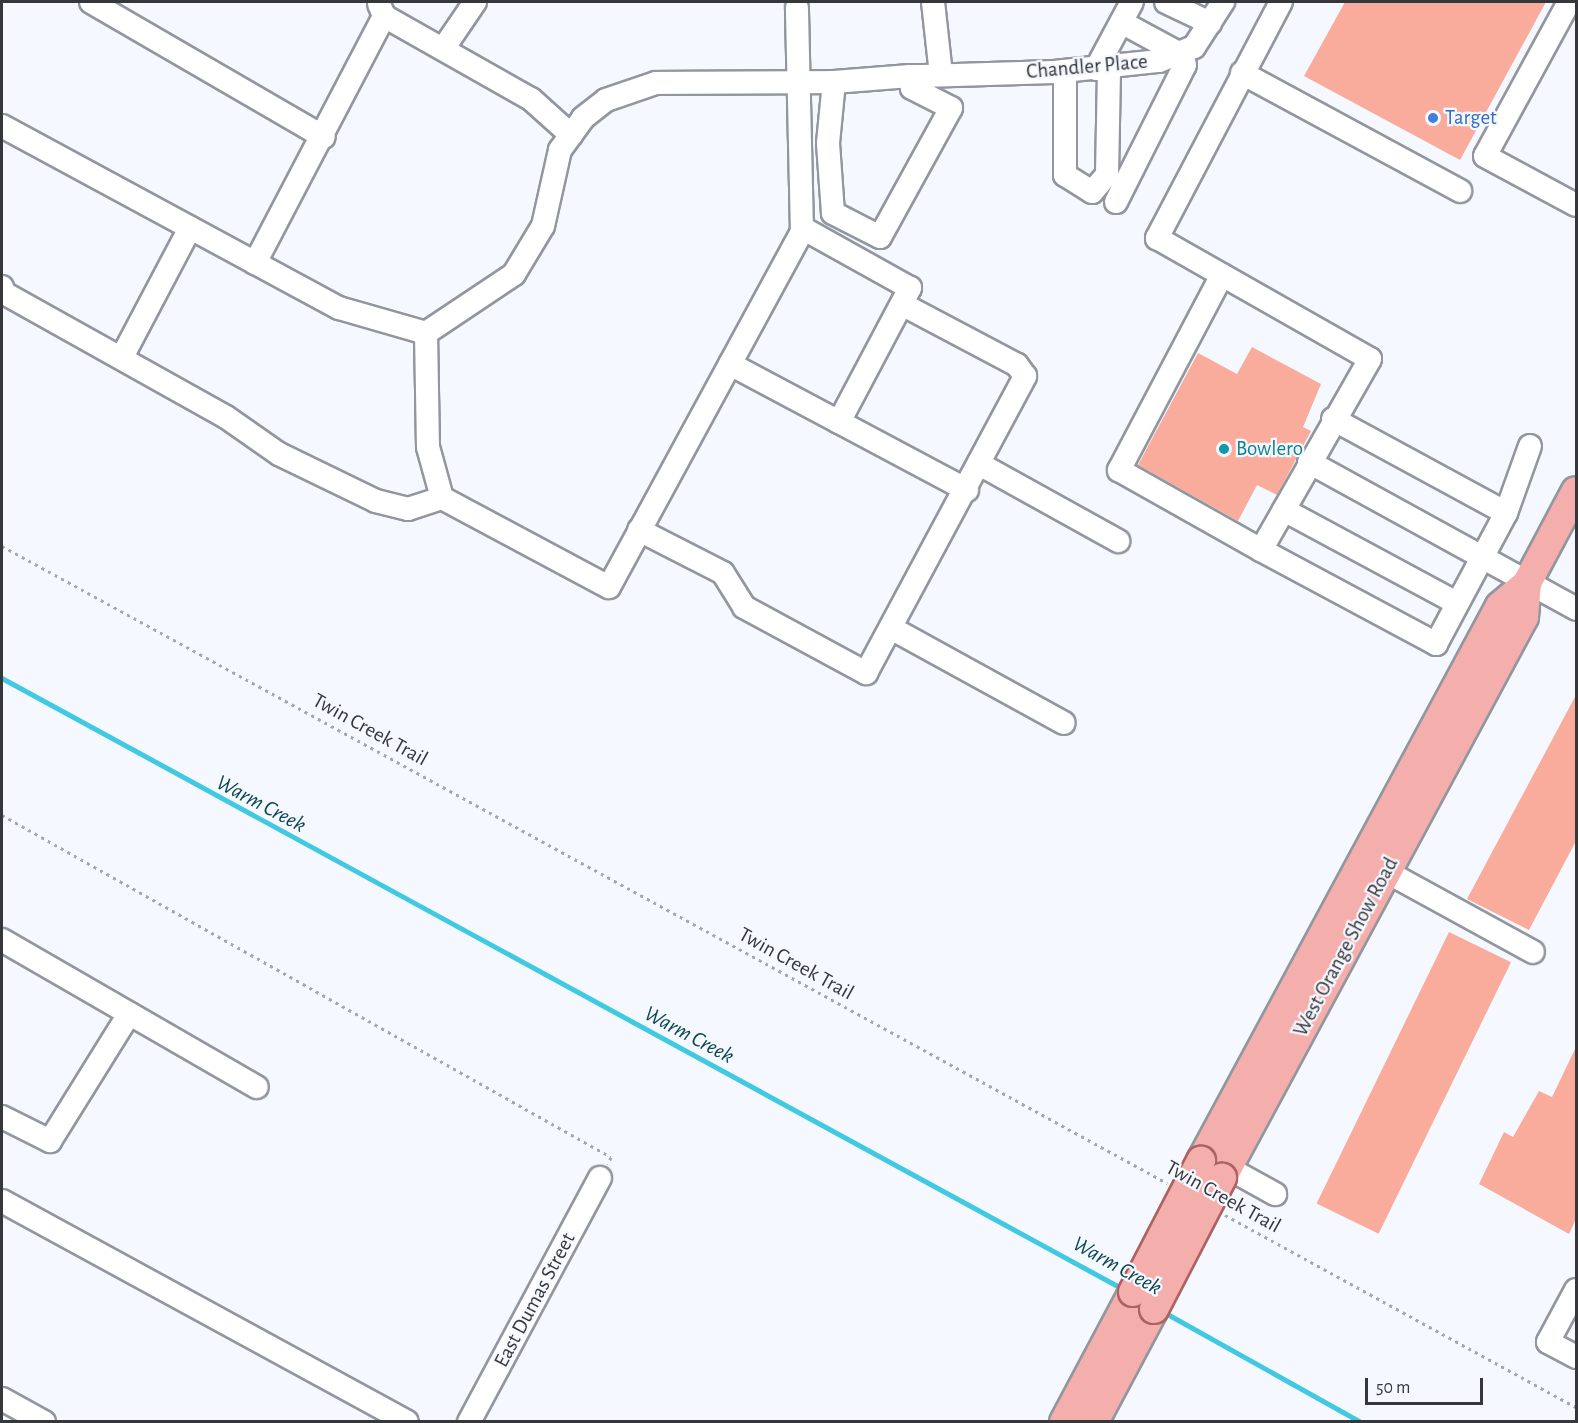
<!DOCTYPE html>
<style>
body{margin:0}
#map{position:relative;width:1578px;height:1423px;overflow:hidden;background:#f5f8ff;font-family:"Alegreya Sans",sans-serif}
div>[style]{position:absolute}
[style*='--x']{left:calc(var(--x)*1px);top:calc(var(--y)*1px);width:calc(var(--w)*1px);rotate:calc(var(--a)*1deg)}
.stream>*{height:4.5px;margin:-2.25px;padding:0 2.25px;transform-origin:2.25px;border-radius:2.25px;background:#40c9e1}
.building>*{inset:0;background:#faac9c;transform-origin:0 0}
.path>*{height:3px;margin-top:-1.5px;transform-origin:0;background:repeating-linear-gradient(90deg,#a4a7ac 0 3px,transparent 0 7.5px)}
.roads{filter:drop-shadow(2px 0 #92969e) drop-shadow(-2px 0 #92969e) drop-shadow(0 2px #92969e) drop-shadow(0 -2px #92969e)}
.minor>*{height:22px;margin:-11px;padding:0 11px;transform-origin:11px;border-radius:11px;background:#fff}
.major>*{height:28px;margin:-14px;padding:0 14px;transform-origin:14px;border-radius:14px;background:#f4afad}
.bridges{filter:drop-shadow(2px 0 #ad6262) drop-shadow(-2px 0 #ad6262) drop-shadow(0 2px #ad6262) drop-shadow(0 -2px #ad6262)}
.major-bridge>*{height:28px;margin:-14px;padding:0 14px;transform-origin:14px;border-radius:14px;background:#f4afad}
.dots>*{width:16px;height:16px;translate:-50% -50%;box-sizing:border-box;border:3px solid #f5f8ff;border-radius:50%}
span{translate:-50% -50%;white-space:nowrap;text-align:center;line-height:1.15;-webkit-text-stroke:4.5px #f5f8ff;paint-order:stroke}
.street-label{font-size:21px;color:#35373a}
.shop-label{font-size:21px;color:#366cbe}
.left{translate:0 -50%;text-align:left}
.culture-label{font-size:21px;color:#0d838f}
.water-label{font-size:22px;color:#0b4751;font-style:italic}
.frame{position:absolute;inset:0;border:3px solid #35373a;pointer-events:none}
.scale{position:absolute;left:1365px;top:1378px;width:118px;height:27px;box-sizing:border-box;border:3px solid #35373a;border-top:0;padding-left:8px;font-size:18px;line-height:21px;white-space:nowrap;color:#35373a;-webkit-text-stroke:4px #f5f8ff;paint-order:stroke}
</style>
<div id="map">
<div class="stream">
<i style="--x:2;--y:678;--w:1277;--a:28.59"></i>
<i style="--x:1164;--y:1312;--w:226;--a:29.2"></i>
</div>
<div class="building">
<i style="clip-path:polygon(1345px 2px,1546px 2px,1460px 160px,1304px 76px)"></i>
<i style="clip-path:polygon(1252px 347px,1321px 384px,1303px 427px,1311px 431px,1277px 495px,1257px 485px,1238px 521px,1138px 465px,1198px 353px,1237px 374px)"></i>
<i style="clip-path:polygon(1576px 695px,1576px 841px,1529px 930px,1467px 899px)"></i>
<i style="left:1449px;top:932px;width:69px;height:302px;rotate:26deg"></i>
<i style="clip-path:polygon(1576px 1047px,1576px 1219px,1569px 1234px,1479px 1184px,1504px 1132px,1513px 1137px,1539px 1091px,1552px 1097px)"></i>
</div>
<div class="path">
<i style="--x:2;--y:546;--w:1328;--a:28.67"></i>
<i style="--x:2;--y:815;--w:698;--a:29.32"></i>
<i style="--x:611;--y:1157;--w:8;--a:113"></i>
<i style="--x:1225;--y:1215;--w:400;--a:28.7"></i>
</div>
<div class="roads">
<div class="minor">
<i style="--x:91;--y:2;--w:269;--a:30.1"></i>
<i style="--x:933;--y:2;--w:73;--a:83.7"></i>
<i style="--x:1166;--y:2;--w:49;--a:25.5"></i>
<i style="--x:1281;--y:2;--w:267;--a:117.7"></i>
<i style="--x:1157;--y:238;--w:245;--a:29.6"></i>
<i style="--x:1370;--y:359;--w:220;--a:119.7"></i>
<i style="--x:1261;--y:550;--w:199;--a:28.2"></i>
<i style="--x:1436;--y:644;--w:149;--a:-61.9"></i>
<i style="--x:1506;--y:513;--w:71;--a:-70.3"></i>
<i style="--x:1569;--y:2;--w:175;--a:118.6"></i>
<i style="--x:1485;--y:156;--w:103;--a:28.3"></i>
<i style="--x:379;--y:4;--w:13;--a:67"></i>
<i style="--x:384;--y:16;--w:169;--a:29.5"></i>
<i style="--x:531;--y:99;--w:54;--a:42"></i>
<i style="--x:443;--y:49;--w:57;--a:-55.8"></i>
<i style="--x:1096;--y:69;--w:76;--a:-61.8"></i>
<i style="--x:1065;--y:71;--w:104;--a:90"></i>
<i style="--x:1065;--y:175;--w:32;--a:32"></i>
<i style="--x:1092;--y:192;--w:23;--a:-49"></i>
<i style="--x:1107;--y:175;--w:107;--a:-88.9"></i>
<i style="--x:1242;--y:73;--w:248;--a:28.4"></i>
<i style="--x:910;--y:76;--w:12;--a:81"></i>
<i style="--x:912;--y:88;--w:44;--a:27.1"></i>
<i style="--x:951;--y:108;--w:147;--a:118.8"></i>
<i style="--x:880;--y:237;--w:53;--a:-152.9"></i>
<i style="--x:833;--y:213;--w:70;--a:-94.1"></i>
<i style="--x:828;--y:143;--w:61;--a:-84.4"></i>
<i style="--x:834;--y:82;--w:76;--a:-4.5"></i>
<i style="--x:910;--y:76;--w:13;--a:0"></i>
<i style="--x:923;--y:76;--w:131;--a:-1.7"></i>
<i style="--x:1054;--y:72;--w:106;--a:-6"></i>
<i style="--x:1159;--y:61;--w:38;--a:-22"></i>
<i style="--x:1194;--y:47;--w:54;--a:-57.2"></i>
<i style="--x:2;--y:126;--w:383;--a:28.4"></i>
<i style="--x:339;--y:308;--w:91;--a:16"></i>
<i style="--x:426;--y:333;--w:106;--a:-33.8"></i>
<i style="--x:514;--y:274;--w:56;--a:-58.9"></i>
<i style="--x:543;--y:226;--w:78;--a:-77.4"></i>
<i style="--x:560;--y:150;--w:39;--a:-54"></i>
<i style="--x:583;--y:118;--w:29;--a:-38"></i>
<i style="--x:606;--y:100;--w:53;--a:-18.8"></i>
<i style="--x:656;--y:83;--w:178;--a:-0.3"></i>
<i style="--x:1116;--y:202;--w:153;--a:-63.3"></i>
<i style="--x:1185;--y:65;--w:10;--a:-107"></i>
<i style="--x:1182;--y:55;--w:69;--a:-151.6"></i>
<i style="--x:255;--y:263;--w:279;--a:-62.4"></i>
<i style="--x:1222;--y:275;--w:221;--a:117.8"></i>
<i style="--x:1119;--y:470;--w:163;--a:29.4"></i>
<i style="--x:2;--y:287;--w:6;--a:72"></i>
<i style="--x:4;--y:293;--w:254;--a:29.2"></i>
<i style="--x:226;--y:417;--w:65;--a:34.9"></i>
<i style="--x:279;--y:454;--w:108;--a:25.9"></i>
<i style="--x:376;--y:501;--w:33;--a:14"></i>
<i style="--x:408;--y:509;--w:36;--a:-18"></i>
<i style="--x:426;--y:333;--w:114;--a:89"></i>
<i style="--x:428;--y:447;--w:53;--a:74.6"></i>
<i style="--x:442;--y:498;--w:189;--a:28.1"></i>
<i style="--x:609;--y:587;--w:404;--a:-61.5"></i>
<i style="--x:802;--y:232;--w:224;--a:-91.3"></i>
<i style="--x:122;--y:357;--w:146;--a:-62.2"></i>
<i style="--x:730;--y:364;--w:123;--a:28"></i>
<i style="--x:839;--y:422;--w:152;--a:-62.1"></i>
<i style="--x:910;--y:288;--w:124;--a:-150.9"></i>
<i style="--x:1333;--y:419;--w:197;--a:28.5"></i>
<i style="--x:839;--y:422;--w:145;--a:28"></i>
<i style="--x:1309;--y:462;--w:305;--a:28.8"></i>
<i style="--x:981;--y:465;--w:157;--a:29"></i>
<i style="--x:1284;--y:510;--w:196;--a:28.3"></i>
<i style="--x:639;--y:530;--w:94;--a:27.1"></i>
<i style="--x:723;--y:573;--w:40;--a:58"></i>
<i style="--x:744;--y:607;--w:139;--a:28.4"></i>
<i style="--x:866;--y:673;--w:337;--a:-61.8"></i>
<i style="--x:1025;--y:376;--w:14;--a:-126"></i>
<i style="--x:1017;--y:365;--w:130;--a:-152.1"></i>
<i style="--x:891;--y:628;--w:197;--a:28.8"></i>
<i style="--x:1374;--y:865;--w:181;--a:28.7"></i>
<i style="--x:2;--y:940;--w:294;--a:30"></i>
<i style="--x:2;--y:1117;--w:54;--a:26.6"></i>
<i style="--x:50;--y:1141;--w:150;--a:-58.1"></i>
<i style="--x:1228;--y:1168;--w:54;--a:29"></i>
<i style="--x:2;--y:1201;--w:461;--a:28.6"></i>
<i style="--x:1576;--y:1290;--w:59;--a:118.3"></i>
<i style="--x:1548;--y:1342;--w:32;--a:28"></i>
<i style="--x:2;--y:1399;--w:48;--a:28.7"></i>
<i style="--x:469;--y:1422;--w:277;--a:-61.8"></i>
</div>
<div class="major">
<i style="--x:1201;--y:1161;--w:630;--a:-61.69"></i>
<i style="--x:1500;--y:606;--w:35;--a:-40"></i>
<i style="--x:1527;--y:583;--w:104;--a:-62"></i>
<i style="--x:1222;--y:1178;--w:637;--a:-61.71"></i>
<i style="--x:1524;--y:617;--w:34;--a:-85"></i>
<i style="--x:1064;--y:1422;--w:147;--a:-62"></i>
<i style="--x:1094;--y:1422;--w:128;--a:-62"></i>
</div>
</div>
<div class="bridges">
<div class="major-bridge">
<i style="--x:1133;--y:1292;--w:148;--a:-62.6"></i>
<i style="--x:1154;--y:1309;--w:148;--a:-62.6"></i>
</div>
</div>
<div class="dots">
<i style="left:1433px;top:118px;background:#3f7fe0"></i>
<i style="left:1224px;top:449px;background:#0f9aa8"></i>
</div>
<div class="street-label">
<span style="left:1087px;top:67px;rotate:-5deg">Chandler Place</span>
<span style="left:370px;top:730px;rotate:29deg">Twin Creek Trail</span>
<span style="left:1346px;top:947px;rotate:-62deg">West Orange Show Road</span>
<span style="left:796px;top:964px;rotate:29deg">Twin Creek Trail</span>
<span style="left:1223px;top:1197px;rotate:29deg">Twin Creek Trail</span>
<span style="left:535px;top:1300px;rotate:-62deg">East Dumas Street</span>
</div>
<div class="shop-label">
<span class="left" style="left:1445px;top:118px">Target</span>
</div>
<div class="culture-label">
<span class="left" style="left:1236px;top:449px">Bowlero</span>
</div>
<div class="water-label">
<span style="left:261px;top:804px;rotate:28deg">Warm Creek</span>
<span style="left:689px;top:1035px;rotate:28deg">Warm Creek</span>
<span style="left:1117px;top:1266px;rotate:29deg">Warm Creek</span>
</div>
<div class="frame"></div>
<div class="scale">50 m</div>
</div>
